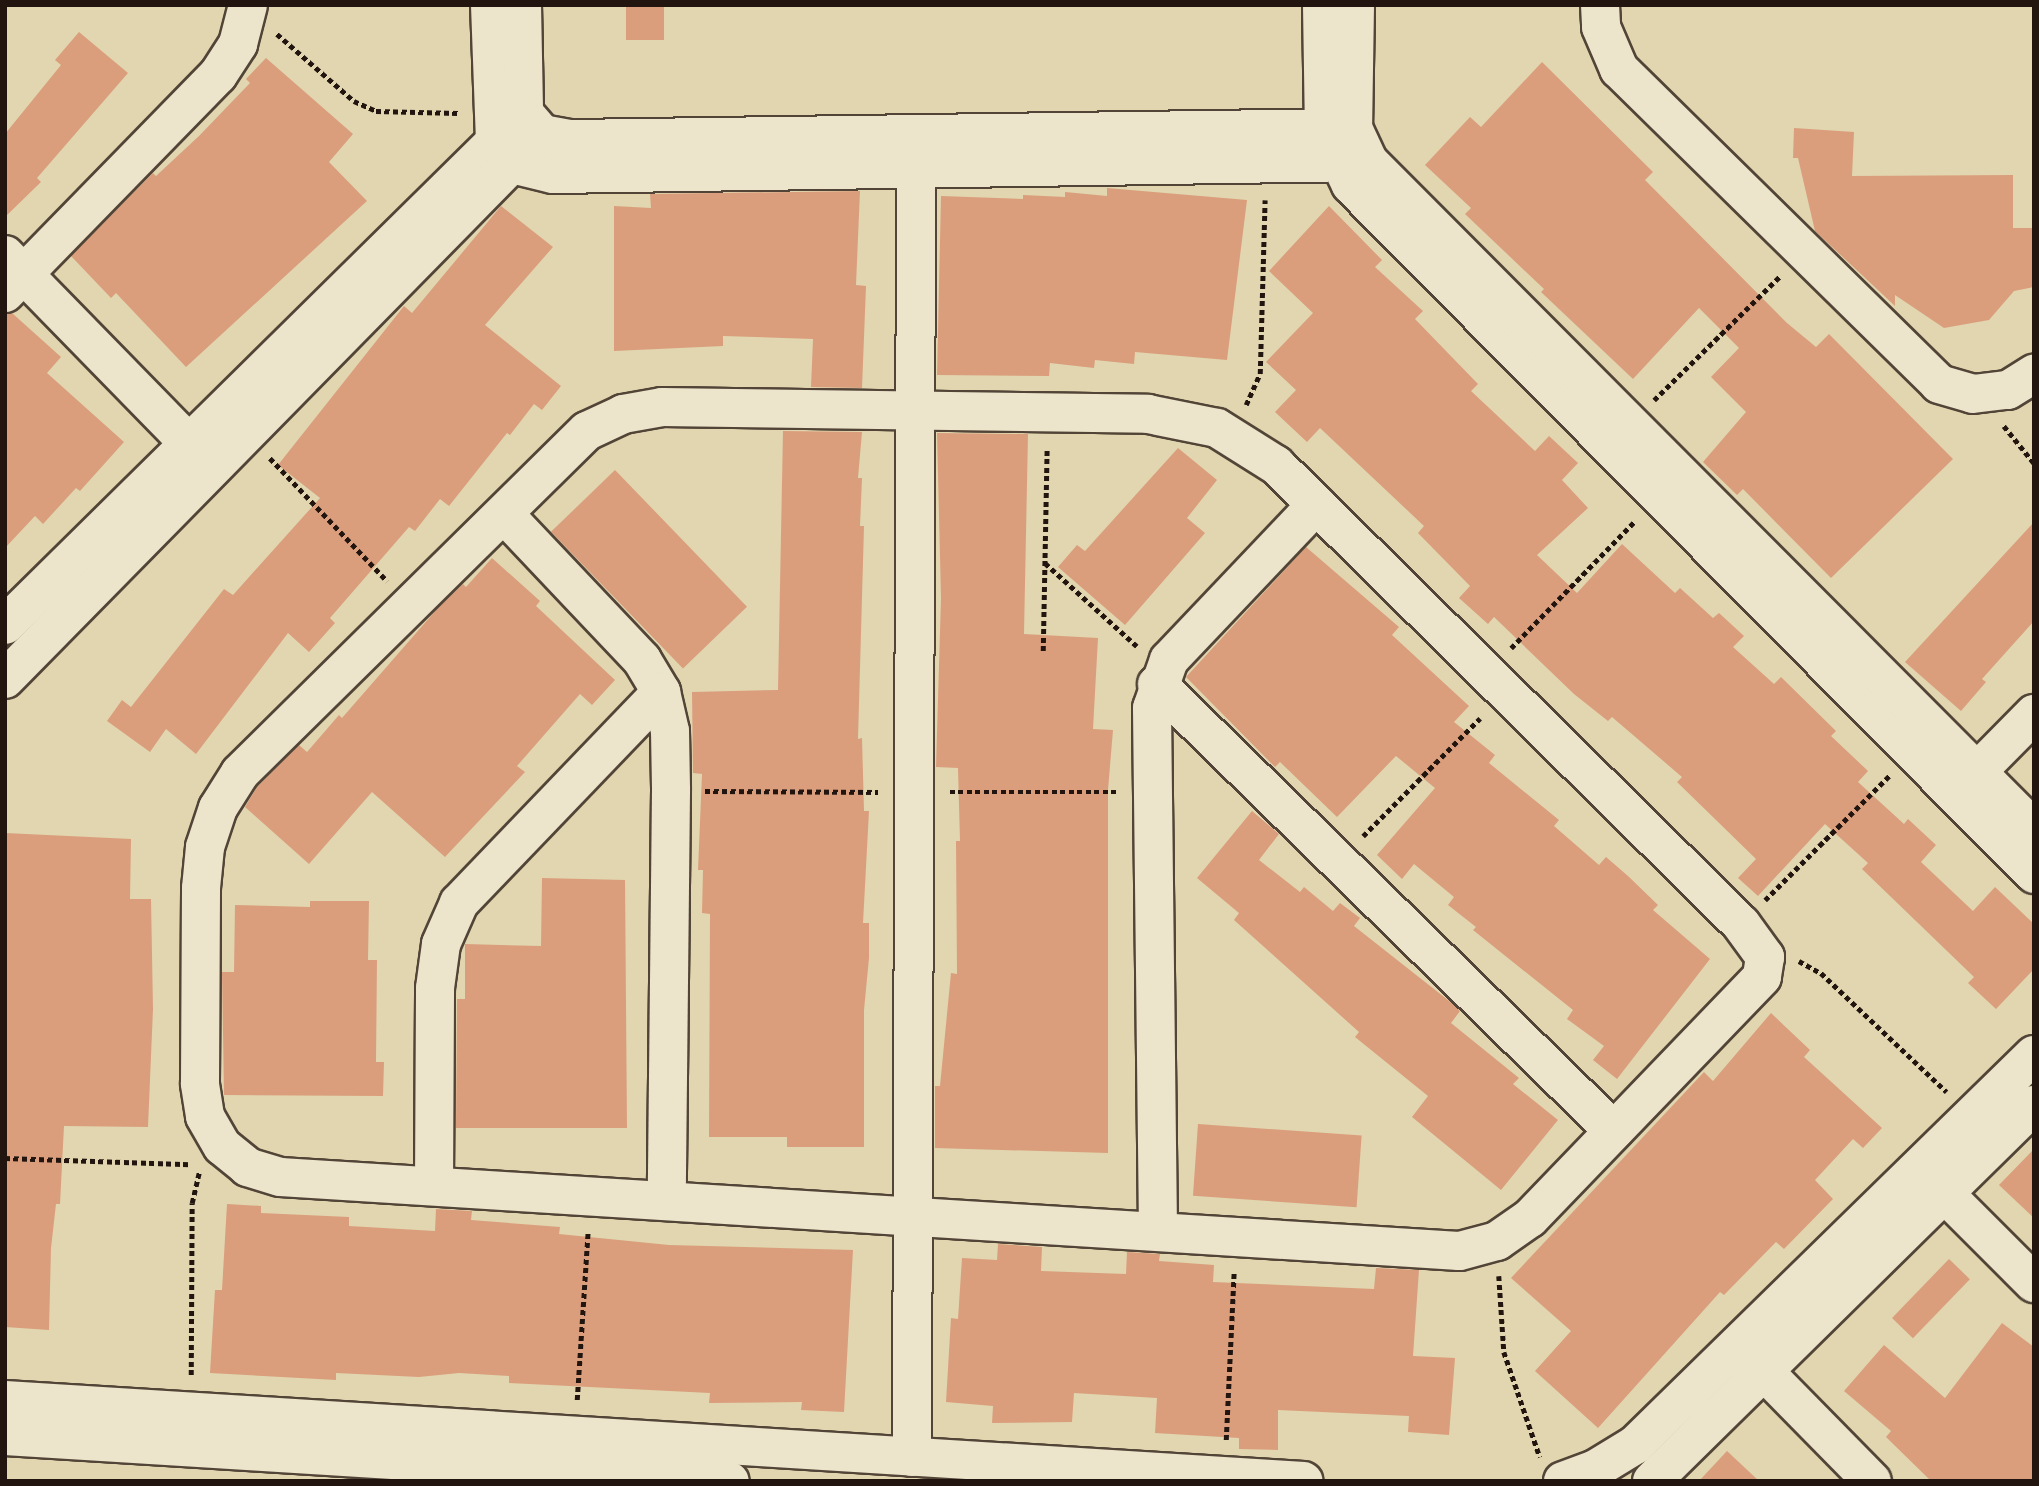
<!DOCTYPE html>
<style>
body{margin:0}
#map{position:relative;width:2039px;height:1486px;overflow:hidden;background:#e1d6af;font-family:"IM FELL English",serif}
div>[style]{position:absolute}
[style*='--x']{left:calc(var(--x)*1px);top:calc(var(--y)*1px);width:calc(var(--w)*1px);rotate:calc(var(--a)*1deg)}
.building>*{inset:0;background:#da9e7d;transform-origin:0 0}
.path>*{height:4.5px;margin-top:-2.25px;transform-origin:0;background:repeating-linear-gradient(90deg,#22150f 0 5px,transparent 0 8.5px)}
.roads{filter:drop-shadow(2px 0 #524537) drop-shadow(-2px 0 #524537) drop-shadow(0 2px #524537) drop-shadow(0 -2px #524537)}
.minor>*{height:38px;margin:-19px;padding:0 19px;transform-origin:19px;border-radius:19px;background:#ece4cb}
span{translate:-50% -50%;white-space:nowrap;text-align:center;line-height:1.15;-webkit-text-stroke:5px #ece4cb;paint-order:stroke}
.frame{position:absolute;inset:0;border:7px solid #22150f;pointer-events:none}
</style>
<div id="map">
<div class="building">
<i style="left:626px;top:5px;width:38px;height:35px"></i>
<i style="clip-path:polygon(79px 32px,128px 73px,37px 178px,41px 182px,5px 217px,5px 134px,61px 65px,55px 60px)"></i>
<i style="clip-path:polygon(266px 58px,353px 134px,329px 162px,367px 201px,186px 367px,116px 293px,111px 298px,71px 256px,153px 173px,156px 176px,199px 136px,250px 83px,246px 79px)"></i>
<i style="clip-path:polygon(1542px 62px,1653px 172px,1645px 180px,1787px 323px,1816px 347px,1829px 334px,1953px 459px,1831px 578px,1743px 489px,1737px 495px,1703px 462px,1746px 412px,1711px 377px,1739px 348px,1699px 308px,1633px 379px,1541px 292px,1544px 289px,1465px 214px,1471px 208px,1425px 165px,1470px 117px,1481px 127px)"></i>
<i style="clip-path:polygon(1794px 128px,1854px 132px,1852px 176px,2013px 175px,2013px 228px,2034px 228px,2034px 287px,2014px 291px,1989px 320px,1944px 328px,1895px 295px,1895px 306px,1815px 231px,1798px 158px,1793px 158px)"></i>
<i style="clip-path:polygon(1107px 188px,1247px 200px,1227px 360px,1135px 352px,1134px 364px,1095px 360px,1094px 368px,1050px 363px,1049px 376px,937px 375px,941px 196px,1023px 199px,1023px 195px,1065px 197px,1065px 192px,1107px 196px)"></i>
<i style="clip-path:polygon(860px 191px,856px 285px,866px 286px,862px 388px,811px 387px,813px 339px,723px 336px,723px 346px,614px 351px,614px 206px,651px 208px,650px 194px)"></i>
<i style="clip-path:polygon(501px 206px,553px 247px,485px 325px,561px 386px,542px 410px,534px 404px,510px 435px,507px 433px,449px 506px,440px 499px,415px 531px,409px 527px,330px 618px,335px 623px,309px 652px,288px 633px,196px 754px,166px 729px,150px 752px,107px 721px,122px 700px,131px 707px,224px 589px,233px 595px,320px 498px,278px 465px,404px 306px,412px 313px)"></i>
<i style="clip-path:polygon(1329px 206px,1382px 260px,1375px 267px,1423px 311px,1415px 319px,1478px 384px,1471px 391px,1535px 451px,1549px 436px,1578px 463px,1562px 480px,1588px 508px,1537px 555px,1577px 593px,1622px 544px,1675px 593px,1680px 588px,1713px 618px,1719px 613px,1744px 636px,1733px 647px,1774px 684px,1781px 677px,1836px 731px,1831px 736px,1868px 771px,1858px 782px,1904px 824px,1908px 819px,1936px 845px,1921px 862px,1973px 911px,1995px 887px,2034px 924px,2034px 969px,1996px 1009px,1968px 983px,1974px 977px,1862px 869px,1868px 863px,1825px 824px,1758px 896px,1738px 878px,1756px 859px,1677px 782px,1682px 777px,1612px 717px,1608px 721px,1574px 694px,1494px 617px,1488px 624px,1459px 598px,1470px 586px,1418px 533px,1424px 526px,1320px 428px,1307px 442px,1275px 412px,1296px 390px,1266px 362px,1313px 313px,1269px 271px)"></i>
<i style="clip-path:polygon(12px 313px,61px 357px,47px 373px,124px 442px,80px 491px,76px 488px,43px 524px,35px 516px,5px 548px,5px 314px)"></i>
<i style="clip-path:polygon(783px 431px,862px 432px,858px 478px,862px 478px,860px 526px,864px 526px,858px 739px,862px 738px,864px 811px,869px 811px,863px 923px,869px 923px,869px 958px,864px 1010px,864px 1147px,787px 1147px,787px 1137px,709px 1137px,710px 914px,702px 913px,703px 870px,698px 870px,702px 774px,693px 773px,692px 692px,778px 690px)"></i>
<i style="clip-path:polygon(937px 433px,1028px 434px,1024px 634px,1098px 638px,1093px 729px,1113px 730px,1108px 790px,1108px 1153px,935px 1148px,935px 1086px,940px 1086px,951px 973px,957px 974px,956px 841px,960px 841px,958px 768px,936px 767px,941px 598px)"></i>
<i style="clip-path:polygon(1178px 448px,1217px 480px,1187px 518px,1205px 533px,1125px 625px,1058px 567px,1077px 545px,1085px 551px)"></i>
<i style="left:615px;top:470px;width:190px;height:89px;rotate:46deg"></i>
<i style="clip-path:polygon(2034px 522px,2034px 621px,1982px 679px,1986px 682px,1961px 711px,1905px 662px)"></i>
<i style="clip-path:polygon(1306px 547px,1399px 627px,1392px 635px,1469px 706px,1454px 722px,1495px 755px,1489px 763px,1559px 820px,1554px 826px,1599px 865px,1606px 857px,1628px 876px,1658px 905px,1653px 910px,1710px 959px,1617px 1079px,1593px 1060px,1604px 1046px,1567px 1019px,1573px 1010px,1473px 930px,1476px 927px,1448px 905px,1454px 897px,1414px 864px,1402px 879px,1377px 855px,1435px 788px,1396px 756px,1337px 817px,1280px 762px,1275px 767px,1186px 677px)"></i>
<i style="clip-path:polygon(492px 558px,540px 601px,536px 606px,615px 680px,592px 705px,580px 694px,517px 766px,525px 772px,445px 857px,372px 792px,309px 864px,245px 807px,257px 787px,299px 745px,307px 752px,339px 715px,342px 718px,437px 609px,463px 584px,466px 587px)"></i>
<i style="clip-path:polygon(1252px 811px,1279px 834px,1259px 860px,1300px 892px,1304px 887px,1333px 911px,1340px 903px,1360px 918px,1354px 926px,1453px 1004px,1460px 1011px,1451px 1023px,1519px 1078px,1513px 1084px,1558px 1120px,1501px 1190px,1412px 1117px,1428px 1096px,1355px 1037px,1359px 1032px,1234px 920px,1239px 913px,1197px 878px)"></i>
<i style="clip-path:polygon(5px 833px,131px 839px,130px 899px,151px 899px,153px 1009px,148px 1127px,64px 1126px,60px 1204px,56px 1204px,51px 1248px,49px 1330px,5px 1327px)"></i>
<i style="clip-path:polygon(542px 878px,625px 880px,627px 1128px,456px 1128px,457px 999px,465px 999px,465px 944px,541px 946px)"></i>
<i style="clip-path:polygon(310px 901px,369px 901px,368px 960px,377px 960px,376px 1062px,384px 1062px,383px 1096px,224px 1095px,222px 972px,234px 972px,235px 905px,310px 907px)"></i>
<i style="clip-path:polygon(1771px 1013px,1810px 1050px,1804px 1057px,1882px 1128px,1863px 1148px,1853px 1139px,1815px 1180px,1833px 1199px,1784px 1249px,1776px 1242px,1724px 1295px,1720px 1292px,1598px 1428px,1535px 1371px,1571px 1331px,1511px 1278px,1704px 1072px,1713px 1081px)"></i>
<i style="left:1198px;top:1124px;width:164px;height:72px;rotate:4deg"></i>
<i style="clip-path:polygon(2034px 1149px,2034px 1218px,1999px 1185px)"></i>
<i style="clip-path:polygon(227px 1204px,261px 1206px,261px 1213px,349px 1217px,349px 1226px,435px 1231px,436px 1209px,472px 1211px,471px 1220px,560px 1227px,559px 1234px,669px 1245px,853px 1250px,844px 1412px,801px 1410px,802px 1402px,709px 1403px,710px 1393px,509px 1383px,509px 1376px,459px 1373px,419px 1377px,336px 1373px,336px 1380px,210px 1373px,215px 1290px,222px 1290px)"></i>
<i style="clip-path:polygon(998px 1244px,1042px 1247px,1041px 1271px,1126px 1274px,1127px 1252px,1160px 1254px,1159px 1261px,1214px 1265px,1213px 1282px,1374px 1289px,1376px 1268px,1419px 1270px,1413px 1356px,1455px 1358px,1449px 1435px,1408px 1432px,1409px 1416px,1278px 1410px,1278px 1450px,1239px 1449px,1239px 1438px,1155px 1433px,1157px 1398px,1074px 1393px,1072px 1422px,992px 1423px,993px 1406px,946px 1402px,951px 1318px,958px 1319px,962px 1258px,997px 1260px)"></i>
<i style="left:1949px;top:1259px;width:29px;height:82px;rotate:44deg"></i>
<i style="clip-path:polygon(2002px 1323px,2034px 1347px,2034px 1481px,1931px 1481px,1886px 1437px,1891px 1431px,1844px 1391px,1884px 1345px,1945px 1398px)"></i>
<i style="clip-path:polygon(1727px 1451px,1759px 1481px,1699px 1481px)"></i>
</div>
<div class="path">
<i style="--x:277;--y:34;--w:102;--a:41"></i>
<i style="--x:354;--y:101;--w:24;--a:24"></i>
<i style="--x:376;--y:111;--w:82;--a:1.4"></i>
<i style="--x:1654;--y:400;--w:177;--a:-44.5"></i>
<i style="--x:1246;--y:405;--w:34;--a:-66"></i>
<i style="--x:1260;--y:374;--w:174;--a:-88.4"></i>
<i style="--x:2004;--y:426;--w:48;--a:51"></i>
<i style="--x:270;--y:458;--w:170;--a:46.4"></i>
<i style="--x:1045;--y:563;--w:124;--a:42.1"></i>
<i style="--x:1511;--y:648;--w:176;--a:-45.7"></i>
<i style="--x:1043;--y:651;--w:203;--a:-88.9"></i>
<i style="--x:705;--y:791;--w:173;--a:0.3"></i>
<i style="--x:950;--y:792;--w:170;--a:0"></i>
<i style="--x:1363;--y:836;--w:166;--a:-45.2"></i>
<i style="--x:1765;--y:900;--w:177;--a:-45"></i>
<i style="--x:1799;--y:961;--w:25;--a:29"></i>
<i style="--x:1821;--y:973;--w:173;--a:43.4"></i>
<i style="--x:5;--y:1158;--w:185;--a:1.9"></i>
<i style="--x:1499;--y:1276;--w:76;--a:86.2"></i>
<i style="--x:1504;--y:1352;--w:111;--a:71.1"></i>
<i style="--x:191;--y:1375;--w:172;--a:-89.7"></i>
<i style="--x:192;--y:1203;--w:32;--a:-77"></i>
<i style="--x:577;--y:1400;--w:169;--a:-86.3"></i>
<i style="--x:1226;--y:1440;--w:169;--a:-87.3"></i>
</div>
<div class="roads">
<div class="minor">
<i style="--x:490;--y:5;--w:137;--a:87.9"></i>
<i style="--x:495;--y:142;--w:28;--a:52"></i>
<i style="--x:512;--y:164;--w:42;--a:13.7"></i>
<i style="--x:553;--y:174;--w:806;--a:-0.85"></i>
<i style="--x:522;--y:5;--w:108;--a:88.9"></i>
<i style="--x:524;--y:113;--w:28;--a:49"></i>
<i style="--x:542;--y:134;--w:28;--a:10"></i>
<i style="--x:570;--y:139;--w:778;--a:-0.81"></i>
<i style="--x:1322;--y:5;--w:124;--a:89.1"></i>
<i style="--x:1324;--y:129;--w:62;--a:64.3"></i>
<i style="--x:1351;--y:185;--w:970;--a:45.25"></i>
<i style="--x:1355;--y:5;--w:123;--a:90.9"></i>
<i style="--x:1353;--y:128;--w:38;--a:65"></i>
<i style="--x:1369;--y:162;--w:942;--a:45.09"></i>
<i style="--x:1600;--y:5;--w:22;--a:87"></i>
<i style="--x:1601;--y:27;--w:46;--a:66.8"></i>
<i style="--x:1619;--y:69;--w:449;--a:44.5"></i>
<i style="--x:1939;--y:384;--w:35;--a:16"></i>
<i style="--x:1973;--y:394;--w:35;--a:-7"></i>
<i style="--x:2008;--y:390;--w:31;--a:-32"></i>
<i style="--x:5;--y:255;--w:289;--a:45.7"></i>
<i style="--x:5;--y:293;--w:305;--a:-45.7"></i>
<i style="--x:218;--y:75;--w:37;--a:-57"></i>
<i style="--x:238;--y:44;--w:40;--a:-75.6"></i>
<i style="--x:662;--y:407;--w:486;--a:0.8"></i>
<i style="--x:1148;--y:414;--w:70;--a:11.5"></i>
<i style="--x:1217;--y:428;--w:70;--a:32.1"></i>
<i style="--x:1276;--y:465;--w:653;--a:44.63"></i>
<i style="--x:1741;--y:924;--w:41;--a:54"></i>
<i style="--x:1765;--y:957;--w:20;--a:99"></i>
<i style="--x:1762;--y:977;--w:335;--a:133.9"></i>
<i style="--x:1530;--y:1218;--w:40;--a:145.1"></i>
<i style="--x:1497;--y:1241;--w:39;--a:165"></i>
<i style="--x:1459;--y:1251;--w:1181;--a:-176.41"></i>
<i style="--x:280;--y:1177;--w:34;--a:-163"></i>
<i style="--x:248;--y:1167;--w:33;--a:-141"></i>
<i style="--x:222;--y:1146;--w:34;--a:-120"></i>
<i style="--x:205;--y:1116;--w:33;--a:-99"></i>
<i style="--x:200;--y:1083;--w:195;--a:-89.7"></i>
<i style="--x:201;--y:888;--w:41;--a:-84.4"></i>
<i style="--x:205;--y:847;--w:41;--a:-71.6"></i>
<i style="--x:218;--y:808;--w:41;--a:-57.8"></i>
<i style="--x:240;--y:773;--w:487;--a:-44.6"></i>
<i style="--x:587;--y:431;--w:40;--a:-25"></i>
<i style="--x:623;--y:414;--w:40;--a:-10"></i>
<i style="--x:504;--y:514;--w:201;--a:46.6"></i>
<i style="--x:642;--y:660;--w:37;--a:59"></i>
<i style="--x:661;--y:692;--w:40;--a:77"></i>
<i style="--x:670;--y:731;--w:60;--a:89"></i>
<i style="--x:671;--y:791;--w:409;--a:90.6"></i>
<i style="--x:5;--y:625;--w:713;--a:-44.6"></i>
<i style="--x:5;--y:679;--w:747;--a:-45.49"></i>
<i style="--x:1157;--y:684;--w:639;--a:44.37"></i>
<i style="--x:1959;--y:790;--w:107;--a:-45.4"></i>
<i style="--x:434;--y:1186;--w:198;--a:-89.7"></i>
<i style="--x:435;--y:988;--w:44;--a:-82.2"></i>
<i style="--x:441;--y:944;--w:45;--a:-66.3"></i>
<i style="--x:459;--y:903;--w:292;--a:-46.2"></i>
<i style="--x:1945;--y:1194;--w:126;--a:45"></i>
<i style="--x:1158;--y:1230;--w:522;--a:-90.66"></i>
<i style="--x:1152;--y:708;--w:51;--a:-70.5"></i>
<i style="--x:1169;--y:660;--w:214;--a:-46.5"></i>
<i style="--x:1747;--y:1354;--w:178;--a:45.5"></i>
<i style="--x:5;--y:1400;--w:1301;--a:3.57"></i>
<i style="--x:5;--y:1436;--w:726;--a:3.55"></i>
<i style="--x:912;--y:1457;--w:1288;--a:-89.82"></i>
<i style="--x:1563;--y:1481;--w:33;--a:-20"></i>
<i style="--x:1594;--y:1470;--w:48;--a:-31.4"></i>
<i style="--x:1635;--y:1445;--w:558;--a:-44.35"></i>
<i style="--x:1652;--y:1481;--w:536;--a:-44.55"></i>
</div>
</div>
<div class="frame"></div>
</div>
